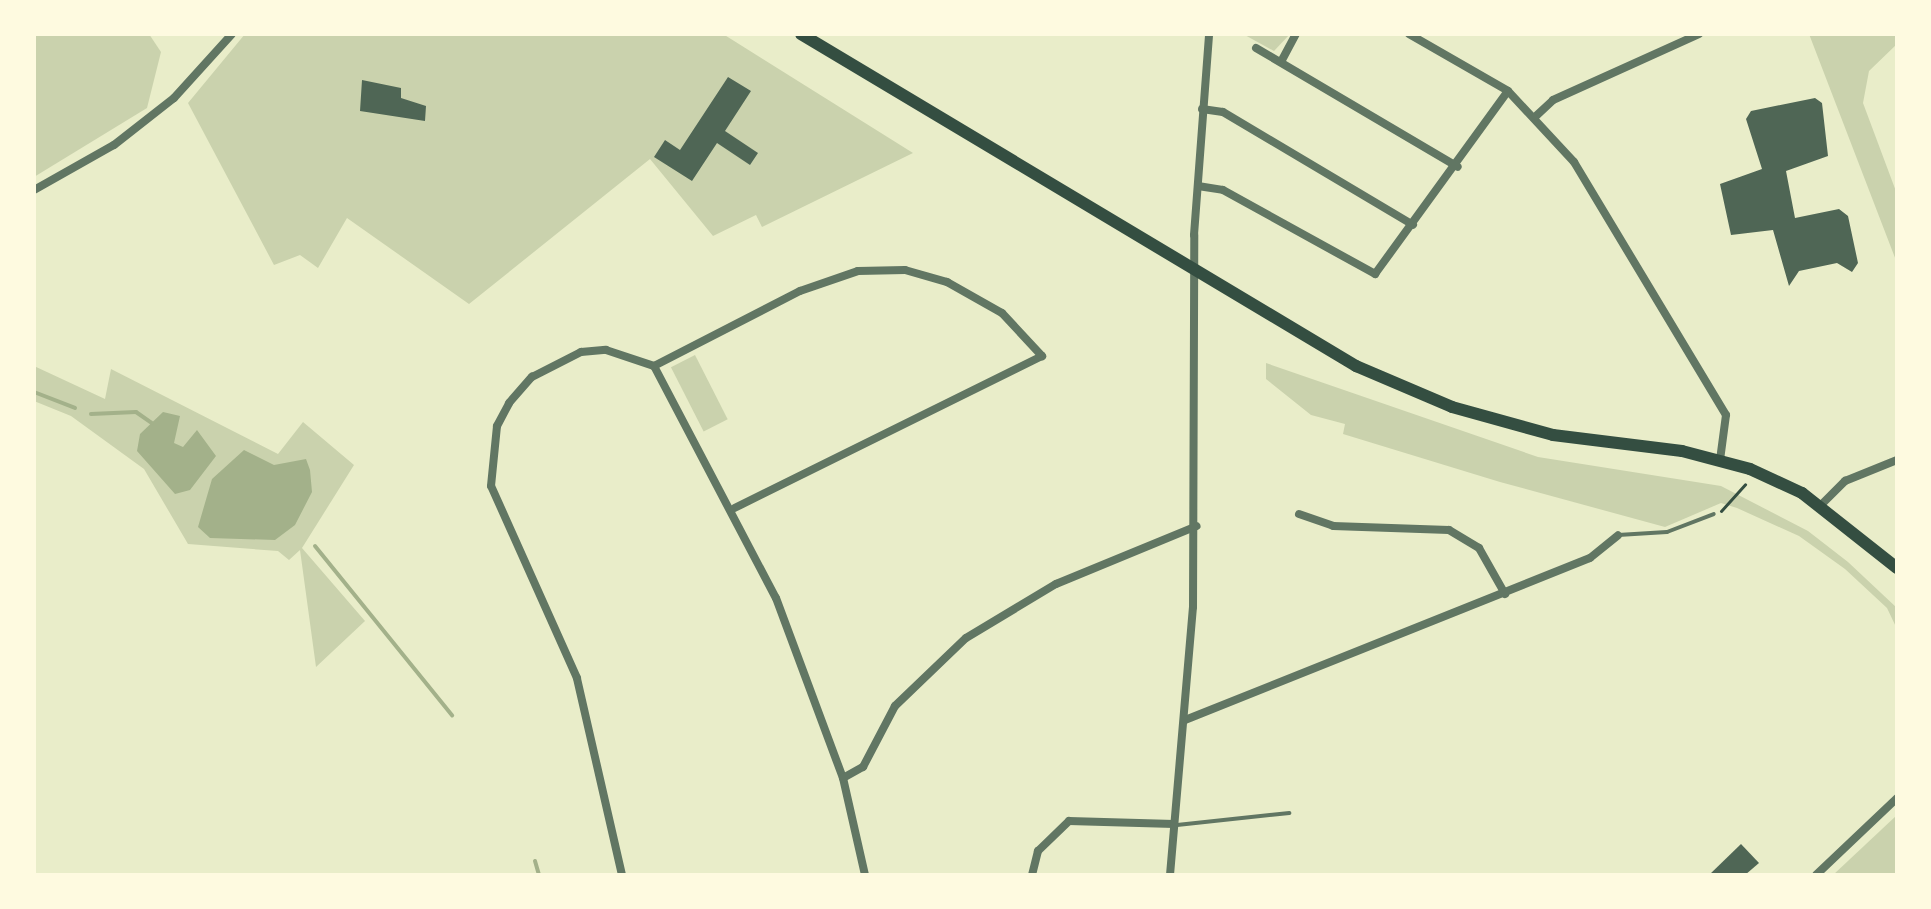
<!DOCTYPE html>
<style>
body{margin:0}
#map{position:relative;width:1931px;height:909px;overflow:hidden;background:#e9edc9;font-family:"DejaVu Sans",sans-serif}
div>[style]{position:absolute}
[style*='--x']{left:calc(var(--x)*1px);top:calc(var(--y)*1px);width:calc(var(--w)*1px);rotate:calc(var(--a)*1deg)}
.green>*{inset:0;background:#cad2ad;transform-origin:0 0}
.water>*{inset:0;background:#a3b18a}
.stream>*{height:4px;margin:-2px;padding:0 2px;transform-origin:2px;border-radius:2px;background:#a3b18a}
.building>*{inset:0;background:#4f6655}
.path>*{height:3px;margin:-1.5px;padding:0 1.5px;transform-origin:1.5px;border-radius:1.5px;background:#344e41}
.service>*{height:4px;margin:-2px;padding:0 2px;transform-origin:2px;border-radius:2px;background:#617663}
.minor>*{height:8px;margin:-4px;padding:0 4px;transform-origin:4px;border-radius:4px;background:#617663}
.secondary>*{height:12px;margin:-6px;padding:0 6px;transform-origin:6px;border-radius:6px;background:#344e41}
span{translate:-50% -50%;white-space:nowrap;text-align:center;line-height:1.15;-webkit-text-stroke:7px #fefae0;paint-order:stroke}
.frame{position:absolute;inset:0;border:36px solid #fefae0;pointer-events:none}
</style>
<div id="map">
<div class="green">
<i style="clip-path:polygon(34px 34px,149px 34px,161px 52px,147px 108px,34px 177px)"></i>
<i style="clip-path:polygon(245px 34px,723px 34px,913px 153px,762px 227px,756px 215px,713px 236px,650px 159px,469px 304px,347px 218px,318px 268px,300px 255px,274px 265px,188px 103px)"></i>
<i style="clip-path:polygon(1243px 34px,1290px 34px,1274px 51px)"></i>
<i style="clip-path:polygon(1809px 34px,1897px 34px,1897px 44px,1869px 71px,1863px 103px,1897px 194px,1897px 263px)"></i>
<i style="left:695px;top:355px;width:72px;height:27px;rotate:63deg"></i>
<i style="clip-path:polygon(1266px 363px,1538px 457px,1721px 486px,1808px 531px,1848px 562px,1897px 608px,1897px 629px,1887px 608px,1845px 569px,1799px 536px,1737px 508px,1721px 503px,1665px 527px,1500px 482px,1343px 434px,1345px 424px,1311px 415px,1266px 379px)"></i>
<i style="clip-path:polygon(34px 366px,105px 399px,111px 369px,278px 454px,303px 422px,354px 465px,302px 548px,365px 621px,316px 667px,300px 550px,289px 560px,278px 551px,188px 544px,144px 469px,71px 416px,34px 401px)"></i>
<i style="clip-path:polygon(1897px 815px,1897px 875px,1833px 875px)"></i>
</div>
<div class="water">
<i style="clip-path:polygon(163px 412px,180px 416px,174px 443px,183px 447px,197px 430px,216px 456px,190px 490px,175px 494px,137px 451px,140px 434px)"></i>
<i style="clip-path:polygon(244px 450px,274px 465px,306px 459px,310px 470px,312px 492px,295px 525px,275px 540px,210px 538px,198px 527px,212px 479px)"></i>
</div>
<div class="stream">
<i style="--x:34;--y:392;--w:44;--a:21.3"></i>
<i style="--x:91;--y:414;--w:45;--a:-2.5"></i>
<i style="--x:136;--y:412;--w:19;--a:35"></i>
<i style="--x:315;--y:546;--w:218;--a:51"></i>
<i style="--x:535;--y:861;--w:15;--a:74"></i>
</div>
<div class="building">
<i style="clip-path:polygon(728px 77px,751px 91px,725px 131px,758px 153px,750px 165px,717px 143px,692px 181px,654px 157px,665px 140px,680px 150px)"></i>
<i style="clip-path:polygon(362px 80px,401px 88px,401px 98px,426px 106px,425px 121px,360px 111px)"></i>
<i style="clip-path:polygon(1815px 98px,1822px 103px,1828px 156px,1786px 171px,1795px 218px,1839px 209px,1848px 216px,1858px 263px,1852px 272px,1837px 263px,1799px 271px,1789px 286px,1773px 230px,1731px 235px,1720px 184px,1762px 169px,1746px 119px,1751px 111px)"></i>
<i style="clip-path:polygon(1741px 844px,1759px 863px,1745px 875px,1709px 875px)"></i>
</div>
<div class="path">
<i style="--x:1721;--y:511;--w:36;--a:-48"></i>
</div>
<div class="service">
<i style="--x:1618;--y:535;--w:49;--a:-3.5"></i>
<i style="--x:1667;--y:532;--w:50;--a:-21"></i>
<i style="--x:1177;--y:825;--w:113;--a:-6.1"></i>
</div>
<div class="minor">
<i style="--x:1409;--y:34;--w:114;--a:29.9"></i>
<i style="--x:1508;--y:91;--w:97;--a:47.1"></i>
<i style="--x:1574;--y:162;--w:295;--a:59"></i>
<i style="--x:1726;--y:415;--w:45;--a:97.6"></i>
<i style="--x:1256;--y:48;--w:234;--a:30.5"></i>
<i style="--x:1282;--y:60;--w:30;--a:-62"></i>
<i style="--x:1202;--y:109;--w:21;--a:8"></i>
<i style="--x:1223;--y:112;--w:221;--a:30.7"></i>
<i style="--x:1536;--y:116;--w:23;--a:-43"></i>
<i style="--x:1553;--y:100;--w:160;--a:-24.3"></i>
<i style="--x:1198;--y:186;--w:25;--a:9"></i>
<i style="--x:1223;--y:190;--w:174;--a:28.9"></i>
<i style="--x:1375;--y:274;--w:226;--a:-54"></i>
<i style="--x:34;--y:190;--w:92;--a:-29.4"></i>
<i style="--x:114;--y:145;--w:76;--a:-38.1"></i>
<i style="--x:174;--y:98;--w:86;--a:-47.8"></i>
<i style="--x:654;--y:366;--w:262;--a:62.3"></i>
<i style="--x:776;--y:598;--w:192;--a:69.6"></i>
<i style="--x:843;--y:778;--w:99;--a:77.2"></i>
<i style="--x:1819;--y:507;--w:37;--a:-45"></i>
<i style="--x:1845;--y:481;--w:56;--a:-22"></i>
<i style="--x:1299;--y:514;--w:36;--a:19"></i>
<i style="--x:1333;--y:526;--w:116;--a:2"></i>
<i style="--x:1449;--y:530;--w:35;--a:31"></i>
<i style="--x:1479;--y:548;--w:53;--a:60.5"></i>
<i style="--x:1185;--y:720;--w:436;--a:-21.8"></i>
<i style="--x:1590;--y:558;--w:36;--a:-39"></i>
<i style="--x:843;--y:778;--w:23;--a:-29"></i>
<i style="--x:863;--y:767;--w:69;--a:-62.3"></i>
<i style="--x:895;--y:706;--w:98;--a:-43.8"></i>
<i style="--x:966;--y:638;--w:105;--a:-31"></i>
<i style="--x:1056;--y:584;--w:152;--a:-22.4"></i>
<i style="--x:622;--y:875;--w:202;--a:-102.9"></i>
<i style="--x:577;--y:678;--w:210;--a:-114.1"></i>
<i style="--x:491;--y:486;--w:60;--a:-84.3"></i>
<i style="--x:497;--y:426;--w:26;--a:-62"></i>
<i style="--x:509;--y:403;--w:35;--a:-49"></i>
<i style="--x:532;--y:377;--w:55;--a:-27"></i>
<i style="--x:581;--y:352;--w:25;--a:-5"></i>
<i style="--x:606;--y:350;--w:51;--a:18.4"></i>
<i style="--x:654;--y:366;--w:164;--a:-27.2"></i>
<i style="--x:800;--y:291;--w:61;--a:-19"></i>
<i style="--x:858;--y:271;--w:47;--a:-1.2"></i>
<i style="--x:905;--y:270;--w:44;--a:15.9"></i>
<i style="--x:947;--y:282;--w:63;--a:29.4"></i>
<i style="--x:1002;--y:313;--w:59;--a:47.1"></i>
<i style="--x:1042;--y:356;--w:343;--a:153.7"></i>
<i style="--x:1032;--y:875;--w:25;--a:-76"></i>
<i style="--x:1038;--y:851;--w:43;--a:-44.1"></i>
<i style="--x:1069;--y:821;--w:105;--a:1.6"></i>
<i style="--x:1170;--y:875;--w:269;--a:-85.1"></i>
<i style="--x:1193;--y:607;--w:372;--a:-89.8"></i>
<i style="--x:1194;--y:235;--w:202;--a:-85.7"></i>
<i style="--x:1816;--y:875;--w:112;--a:-43.5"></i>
</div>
<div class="secondary">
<i style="--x:801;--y:34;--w:647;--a:30.89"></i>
<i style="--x:1356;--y:366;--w:104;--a:23.1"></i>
<i style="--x:1452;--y:407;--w:105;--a:15.5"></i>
<i style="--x:1553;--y:435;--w:130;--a:7.1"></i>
<i style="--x:1682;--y:451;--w:70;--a:14.8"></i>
<i style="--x:1750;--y:469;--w:57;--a:24.8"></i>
<i style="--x:1802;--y:493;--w:121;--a:38.3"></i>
</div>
<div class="frame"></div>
</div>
